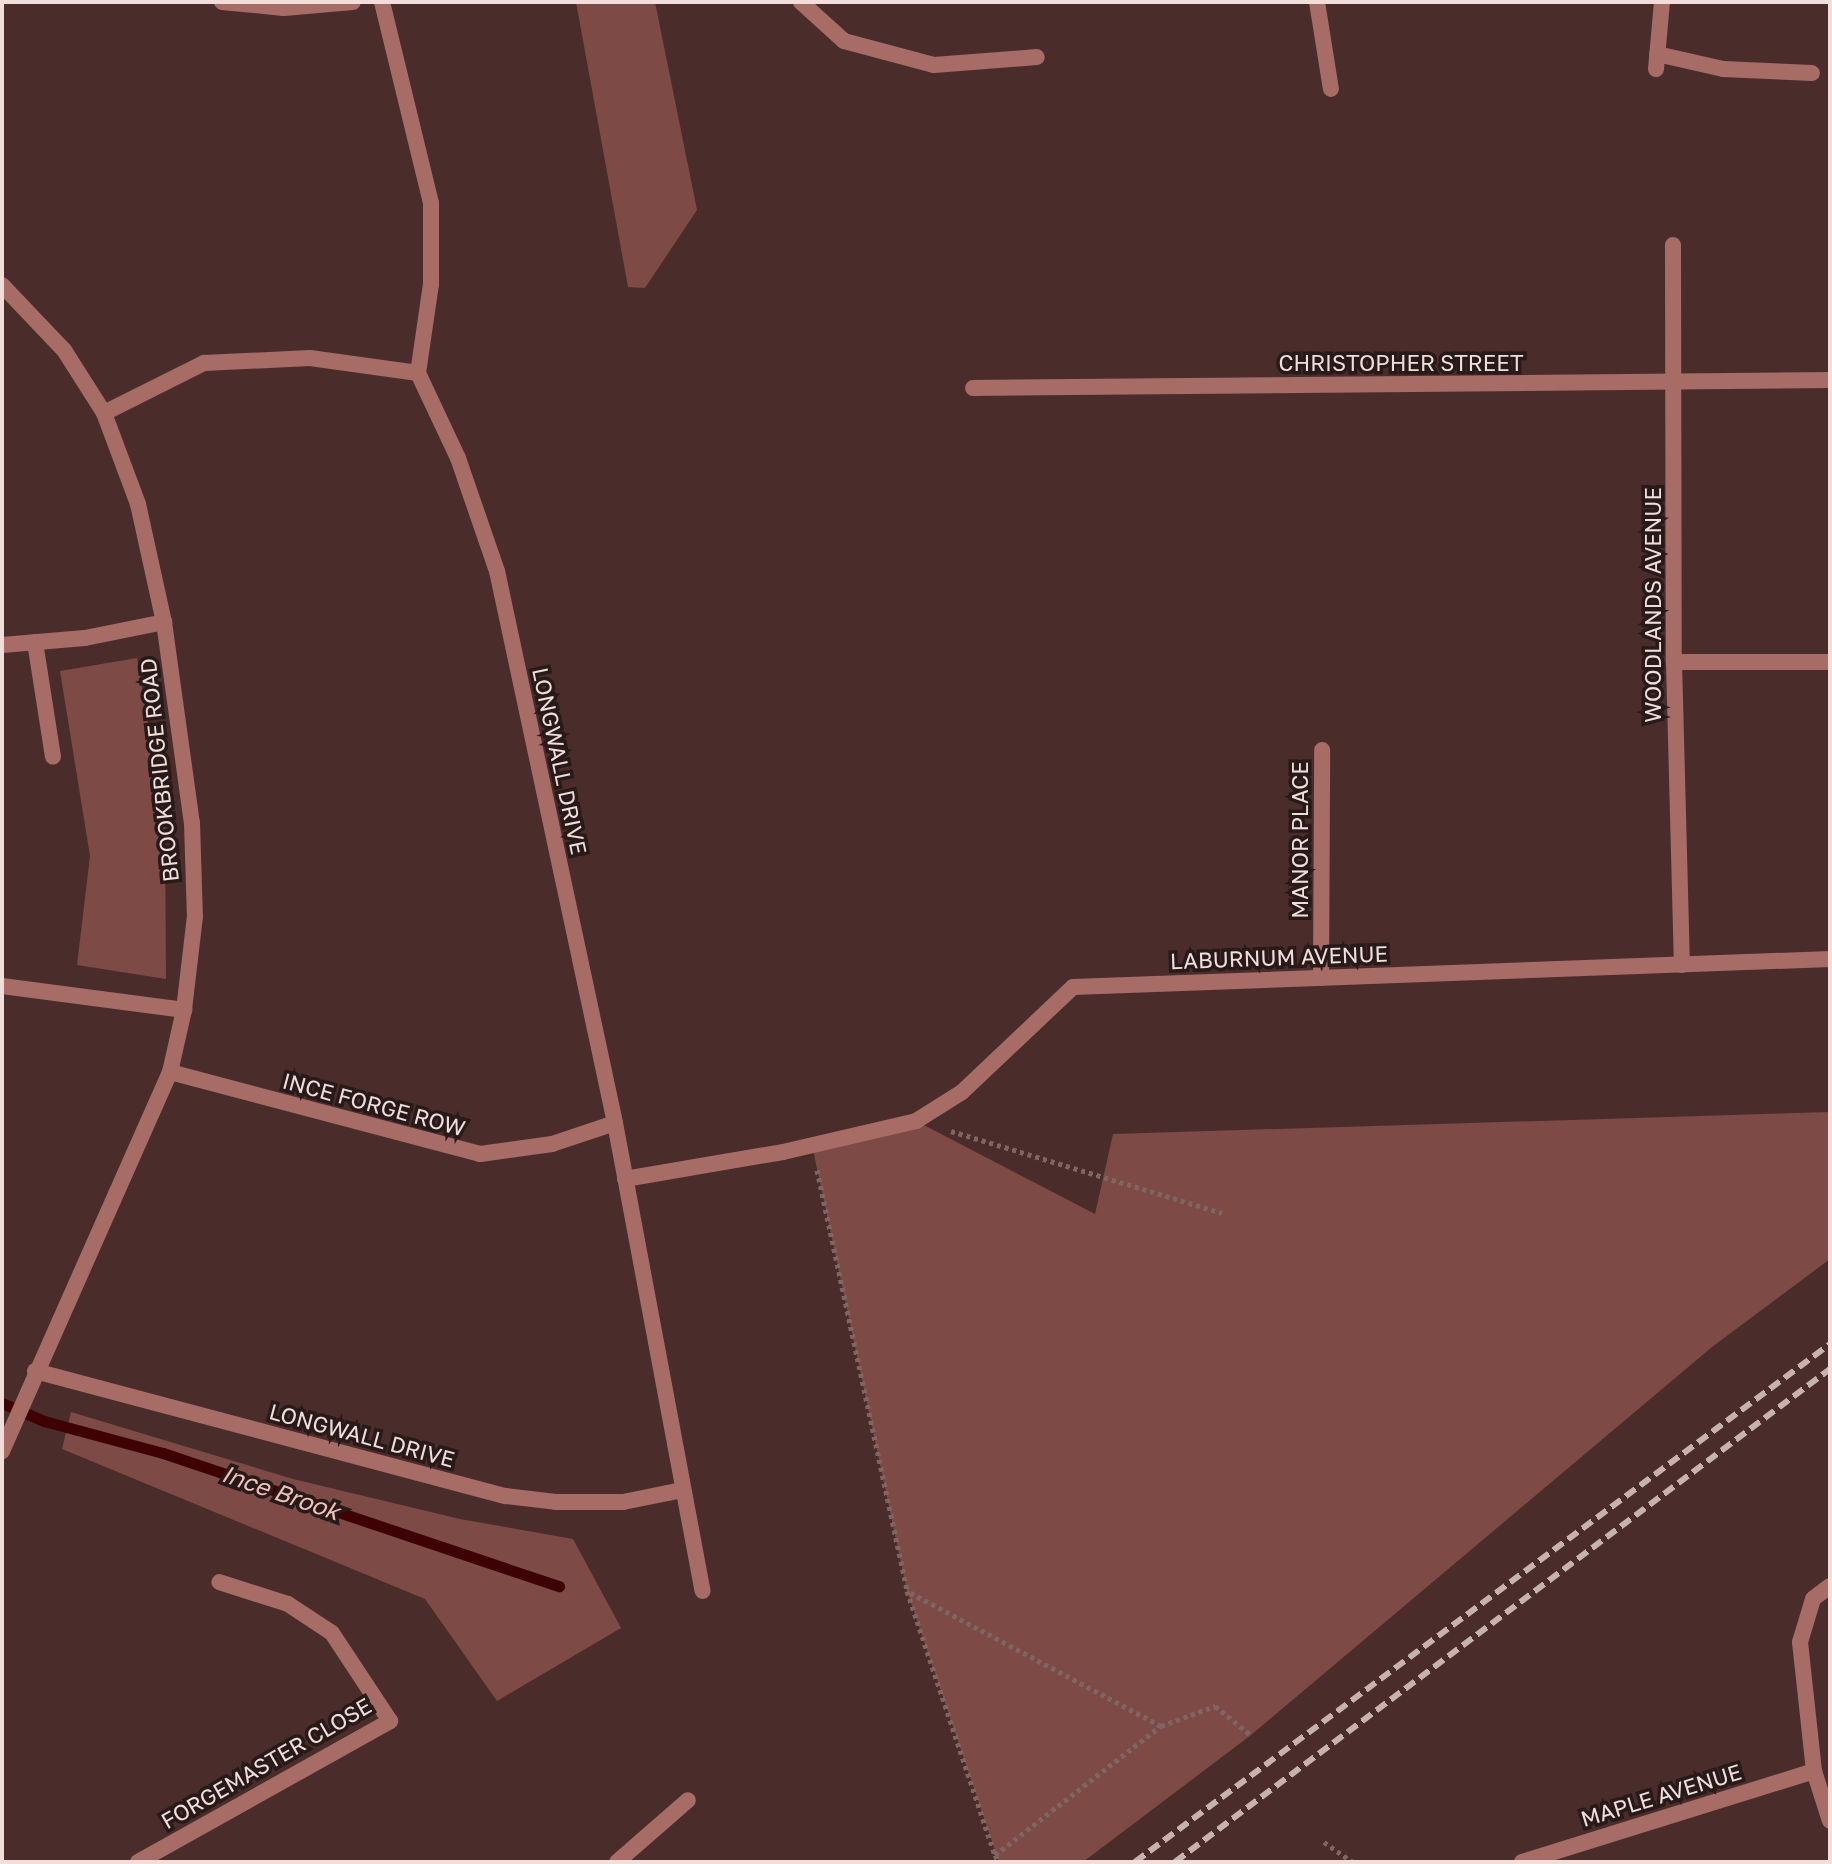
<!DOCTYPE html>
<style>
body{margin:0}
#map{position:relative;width:1832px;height:1864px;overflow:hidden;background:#4a2d2b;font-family:"Golos Text",sans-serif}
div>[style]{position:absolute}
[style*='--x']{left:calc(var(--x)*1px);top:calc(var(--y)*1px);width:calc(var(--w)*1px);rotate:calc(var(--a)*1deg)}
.green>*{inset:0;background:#7d4a46}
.stream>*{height:11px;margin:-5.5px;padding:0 5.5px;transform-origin:5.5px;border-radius:5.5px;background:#3e0205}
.path>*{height:5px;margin-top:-2.5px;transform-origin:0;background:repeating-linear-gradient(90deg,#7f6663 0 4px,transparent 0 8px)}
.service>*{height:16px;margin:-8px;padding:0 8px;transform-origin:8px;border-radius:8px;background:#a86c67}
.minor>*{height:16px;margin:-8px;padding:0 8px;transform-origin:8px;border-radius:8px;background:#a86c67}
.rail>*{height:6px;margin-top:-3px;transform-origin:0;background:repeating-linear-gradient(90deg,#c8b2b0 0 12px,transparent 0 18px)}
span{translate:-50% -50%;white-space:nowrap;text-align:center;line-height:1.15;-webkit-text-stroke:7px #271a18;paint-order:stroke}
.street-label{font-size:22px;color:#f1dedb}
.water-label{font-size:24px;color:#f1c0bb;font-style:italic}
.frame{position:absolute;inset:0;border:4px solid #f1dedb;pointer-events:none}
</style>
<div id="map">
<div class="green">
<i style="clip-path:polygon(576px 2px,655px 2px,697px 210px,645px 288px,628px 287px)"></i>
<i style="clip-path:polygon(137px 658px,165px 824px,166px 979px,77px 965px,90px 856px,60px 671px)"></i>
<i style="clip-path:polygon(1830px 1112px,1830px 1259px,1712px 1347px,1251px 1735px,1083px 1862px,999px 1862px,907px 1591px,812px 1145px,916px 1121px,1095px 1214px,1113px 1134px)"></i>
<i style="clip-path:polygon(71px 1412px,293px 1479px,460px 1519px,573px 1539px,621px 1628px,497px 1701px,425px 1599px,62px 1449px)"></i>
</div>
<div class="stream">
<i style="--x:2;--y:1403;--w:46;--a:23.2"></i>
<i style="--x:44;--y:1421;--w:123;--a:15.1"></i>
<i style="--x:163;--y:1453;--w:418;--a:18.6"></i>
</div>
<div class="path">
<i style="--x:951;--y:1131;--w:283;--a:16.8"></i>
<i style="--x:817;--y:1170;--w:431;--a:77.9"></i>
<i style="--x:907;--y:1591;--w:278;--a:71.6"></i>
<i style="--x:995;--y:1855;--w:210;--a:-37.9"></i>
<i style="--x:1161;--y:1726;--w:288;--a:-152"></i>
<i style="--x:1161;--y:1726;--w:58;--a:-20.3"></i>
<i style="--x:1215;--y:1706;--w:46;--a:38.9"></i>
<i style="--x:1324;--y:1842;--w:35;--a:35"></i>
<i style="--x:995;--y:1855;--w:8;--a:60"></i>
</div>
<div class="service">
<i style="--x:1657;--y:54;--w:68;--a:12.8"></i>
<i style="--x:1723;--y:69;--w:89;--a:2.6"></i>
<i style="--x:35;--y:642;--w:116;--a:81.1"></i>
<i style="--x:617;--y:1862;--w:94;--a:-41.1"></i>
</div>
<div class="minor">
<i style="--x:222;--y:2;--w:62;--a:5.5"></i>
<i style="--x:284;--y:8;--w:69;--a:-5"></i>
<i style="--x:382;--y:2;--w:207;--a:76.3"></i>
<i style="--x:431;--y:203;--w:81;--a:90"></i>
<i style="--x:431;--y:284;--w:90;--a:98.3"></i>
<i style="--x:801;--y:2;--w:58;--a:42.2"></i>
<i style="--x:844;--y:41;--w:93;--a:14.9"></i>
<i style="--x:934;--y:65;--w:103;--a:-4.4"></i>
<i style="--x:1317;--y:2;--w:88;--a:80.9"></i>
<i style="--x:1656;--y:69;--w:67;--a:-84.9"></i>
<i style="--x:1673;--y:245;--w:417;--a:89.9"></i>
<i style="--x:1674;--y:662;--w:303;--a:88.5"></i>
<i style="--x:2;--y:285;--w:90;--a:46.4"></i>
<i style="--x:64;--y:350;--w:75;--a:57.6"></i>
<i style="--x:104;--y:413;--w:97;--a:69.5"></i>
<i style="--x:138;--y:504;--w:121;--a:77.6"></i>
<i style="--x:164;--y:622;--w:203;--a:82.1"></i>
<i style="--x:192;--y:823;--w:93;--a:88.2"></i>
<i style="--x:195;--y:916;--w:95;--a:96.7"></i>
<i style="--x:184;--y:1010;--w:64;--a:102.7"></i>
<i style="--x:170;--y:1072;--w:415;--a:113.9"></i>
<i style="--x:973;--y:388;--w:857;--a:-0.53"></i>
<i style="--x:104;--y:413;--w:112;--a:-26.6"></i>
<i style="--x:204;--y:363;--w:106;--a:-2.7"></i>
<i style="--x:310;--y:358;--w:109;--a:7.9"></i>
<i style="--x:418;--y:373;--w:94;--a:64.8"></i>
<i style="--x:458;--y:458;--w:120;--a:71"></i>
<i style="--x:497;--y:571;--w:564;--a:77.93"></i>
<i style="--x:615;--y:1123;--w:476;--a:79.4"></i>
<i style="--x:2;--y:645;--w:83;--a:-4.8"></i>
<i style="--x:85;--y:638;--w:81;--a:-11.4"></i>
<i style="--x:1674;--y:662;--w:156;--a:0"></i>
<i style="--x:1321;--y:978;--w:228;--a:-89.7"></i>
<i style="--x:2;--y:986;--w:184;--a:7.5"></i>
<i style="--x:170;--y:1072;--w:321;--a:14.8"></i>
<i style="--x:480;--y:1154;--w:73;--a:-7.9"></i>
<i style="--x:552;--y:1144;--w:66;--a:-18.4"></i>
<i style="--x:625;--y:1179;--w:160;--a:-9.7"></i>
<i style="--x:783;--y:1152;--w:137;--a:-13.1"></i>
<i style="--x:916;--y:1121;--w:54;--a:-32.2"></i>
<i style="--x:962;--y:1092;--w:153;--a:-43.4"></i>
<i style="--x:1073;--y:987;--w:758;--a:-2.12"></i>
<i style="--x:35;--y:1371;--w:487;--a:14.9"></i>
<i style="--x:506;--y:1496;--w:50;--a:6.8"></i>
<i style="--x:556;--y:1502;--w:67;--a:0"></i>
<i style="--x:623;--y:1502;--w:60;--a:-11.5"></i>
<i style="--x:1830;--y:1586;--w:21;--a:143"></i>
<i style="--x:1813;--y:1599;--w:45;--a:106.8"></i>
<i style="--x:1800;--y:1642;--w:130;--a:83.8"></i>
<i style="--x:1814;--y:1771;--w:52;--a:72.3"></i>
<i style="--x:138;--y:1862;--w:289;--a:-29.2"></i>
<i style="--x:390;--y:1721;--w:105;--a:-123.4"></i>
<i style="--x:332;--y:1633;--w:53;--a:-146.6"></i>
<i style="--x:288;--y:1604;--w:72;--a:-162.3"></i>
<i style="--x:1522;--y:1862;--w:306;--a:-17.3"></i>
</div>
<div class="rail">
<i style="--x:1135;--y:1862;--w:867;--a:-36.7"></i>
<i style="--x:1175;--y:1862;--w:820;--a:-36.97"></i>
</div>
<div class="street-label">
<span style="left:1401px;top:363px">CHRISTOPHER STREET</span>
<span style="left:1653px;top:605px;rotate:-90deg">WOODLANDS AVENUE</span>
<span style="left:560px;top:761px;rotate:78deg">LONGWALL DRIVE</span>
<span style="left:159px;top:770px;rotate:-96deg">BROOKBRIDGE ROAD</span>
<span style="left:1300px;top:840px;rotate:-90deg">MANOR PLACE</span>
<span style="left:1279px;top:957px;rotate:-2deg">LABURNUM AVENUE</span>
<span style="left:374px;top:1104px;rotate:15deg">INCE FORGE ROW</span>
<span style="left:362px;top:1435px;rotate:15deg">LONGWALL DRIVE</span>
<span style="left:266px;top:1763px;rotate:-30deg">FORGEMASTER CLOSE</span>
<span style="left:1661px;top:1795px;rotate:-17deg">MAPLE AVENUE</span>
</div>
<div class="water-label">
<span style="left:281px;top:1492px;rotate:19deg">Ince Brook</span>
</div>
<div class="frame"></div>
</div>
